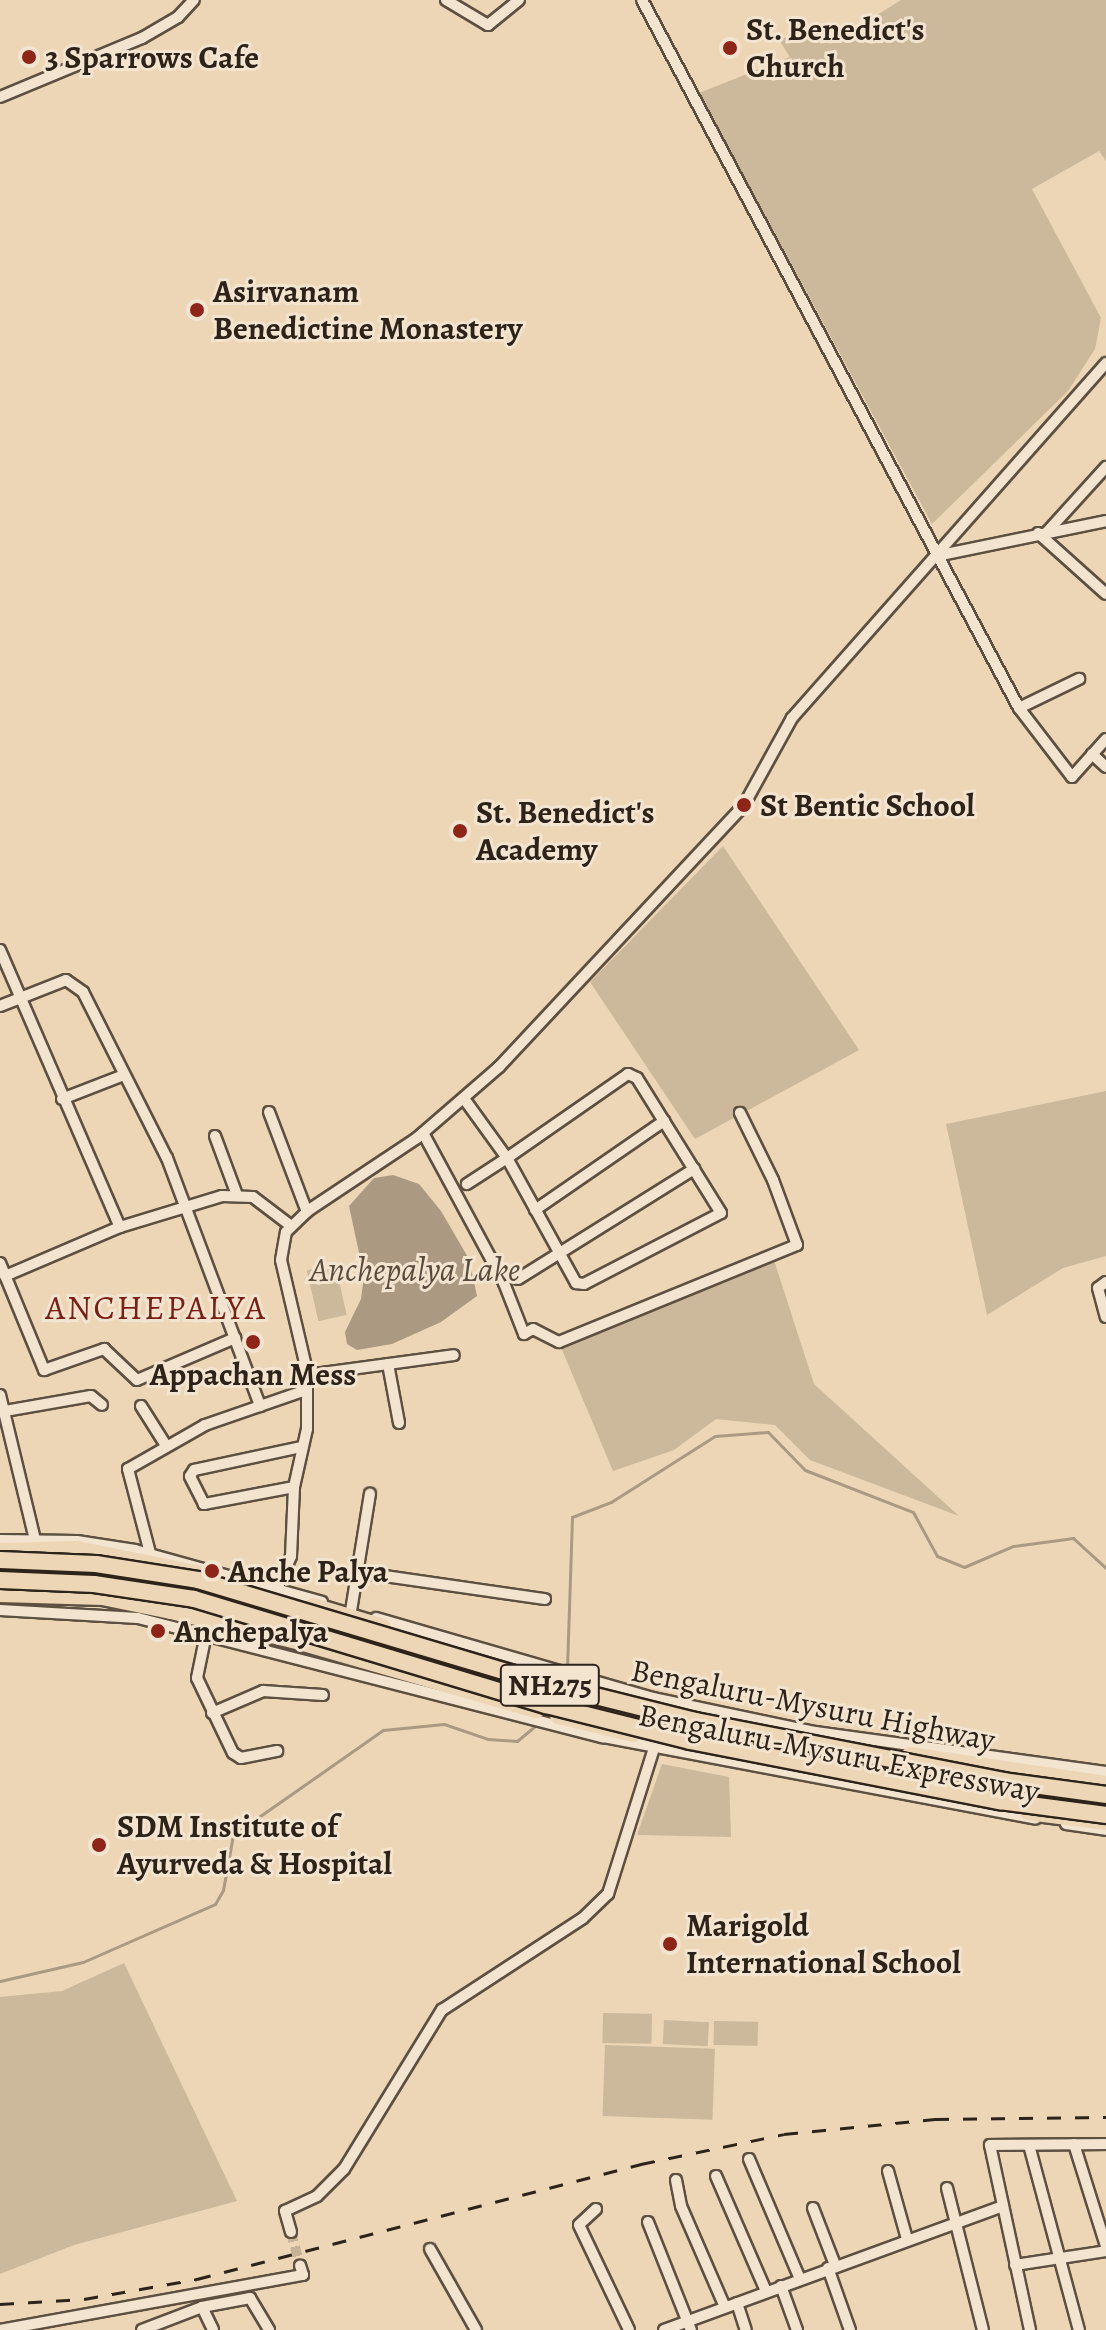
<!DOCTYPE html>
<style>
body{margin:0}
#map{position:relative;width:1106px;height:2330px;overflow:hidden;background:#ecd6b6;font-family:Alegreya,serif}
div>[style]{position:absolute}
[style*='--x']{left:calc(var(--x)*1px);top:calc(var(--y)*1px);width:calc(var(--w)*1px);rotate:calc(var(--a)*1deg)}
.green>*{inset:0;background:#ccb89b;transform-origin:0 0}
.water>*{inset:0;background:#ab9981}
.stream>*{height:3px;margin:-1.5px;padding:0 1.5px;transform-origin:1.5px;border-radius:1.5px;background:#ab9981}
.minor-tunnel>*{height:10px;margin-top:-5px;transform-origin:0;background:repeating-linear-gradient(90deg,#c6b297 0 10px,transparent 0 15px)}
.roads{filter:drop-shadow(2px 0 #5d5040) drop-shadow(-2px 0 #5d5040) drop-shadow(0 2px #5d5040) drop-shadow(0 -2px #5d5040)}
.minor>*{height:10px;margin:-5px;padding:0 5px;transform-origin:5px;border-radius:5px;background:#f3e4d0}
.highway>*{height:16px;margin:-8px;padding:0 8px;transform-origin:8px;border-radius:8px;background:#ecd6b6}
.rail>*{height:3px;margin-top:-1.5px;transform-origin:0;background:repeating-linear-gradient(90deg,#2d2319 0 14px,transparent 0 28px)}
.bridges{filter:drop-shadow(2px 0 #2d2319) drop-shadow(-2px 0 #2d2319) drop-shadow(0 2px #2d2319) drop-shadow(0 -2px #2d2319)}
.highway-bridge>*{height:16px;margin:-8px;padding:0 8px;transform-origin:8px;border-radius:8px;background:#ecd6b6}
.dots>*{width:22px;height:22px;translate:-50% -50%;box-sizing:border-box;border:4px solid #f3e4d0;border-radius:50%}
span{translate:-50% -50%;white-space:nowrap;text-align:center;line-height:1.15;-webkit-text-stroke:6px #f3e4d0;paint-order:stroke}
.shield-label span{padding:2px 6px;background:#f3e4d0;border:2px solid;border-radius:6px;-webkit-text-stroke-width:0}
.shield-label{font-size:30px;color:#2d2319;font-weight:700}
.poi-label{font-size:32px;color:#2d2319;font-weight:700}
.left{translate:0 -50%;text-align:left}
.street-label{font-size:32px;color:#2d2319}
.water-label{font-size:34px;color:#594c3d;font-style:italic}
.neighbourhood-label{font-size:34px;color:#7a1f14;letter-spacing:2px}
</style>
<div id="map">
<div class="green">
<i style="clip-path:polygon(901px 0,1106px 0,1106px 161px,1099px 151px,1032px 189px,1101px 318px,1095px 349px,1068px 391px,932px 524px,699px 93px,790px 57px,779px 40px,823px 23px,832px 43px)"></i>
<i style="clip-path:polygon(723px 846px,859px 1050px,695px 1139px,590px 982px)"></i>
<i style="clip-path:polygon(1106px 1091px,1106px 1256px,1063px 1268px,987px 1315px,946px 1124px)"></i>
<i style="clip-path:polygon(771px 1251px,814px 1384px,959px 1516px,810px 1460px,775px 1425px,716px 1419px,674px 1450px,613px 1471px,560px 1345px)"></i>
<i style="left:335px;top:1264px;width:52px;height:29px;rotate:77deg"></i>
<i style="clip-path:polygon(662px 1764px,729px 1777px,731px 1837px,637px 1835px)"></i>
<i style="clip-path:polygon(124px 1963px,237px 2201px,74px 2245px,0 2274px,0 1997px,62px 1991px)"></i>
<i style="left:603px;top:2013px;width:49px;height:30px;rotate:1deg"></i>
<i style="left:664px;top:2020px;width:45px;height:24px;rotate:3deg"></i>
<i style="left:714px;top:2021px;width:44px;height:24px;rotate:1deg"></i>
<i style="left:605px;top:2045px;width:110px;height:71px;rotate:2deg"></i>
</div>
<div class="water">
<i style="clip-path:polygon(393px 1175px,419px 1184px,441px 1211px,469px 1259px,477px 1296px,441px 1322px,392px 1344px,357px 1350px,347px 1344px,345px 1332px,361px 1299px,364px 1276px,349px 1206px,374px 1178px)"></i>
</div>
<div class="stream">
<i style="--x:567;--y:1668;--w:151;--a:-88.1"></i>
<i style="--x:572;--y:1517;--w:42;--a:-21"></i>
<i style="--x:611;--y:1502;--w:123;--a:-32.4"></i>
<i style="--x:715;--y:1436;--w:53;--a:-4.3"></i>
<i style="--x:768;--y:1432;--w:53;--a:45.8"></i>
<i style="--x:805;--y:1470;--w:116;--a:21.3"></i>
<i style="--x:913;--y:1512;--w:50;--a:61.4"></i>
<i style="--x:937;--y:1556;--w:29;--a:22"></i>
<i style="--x:964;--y:1567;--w:53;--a:-23.2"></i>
<i style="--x:1013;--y:1546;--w:61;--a:-7.6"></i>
<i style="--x:1073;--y:1538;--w:45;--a:42.3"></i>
<i style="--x:0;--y:1981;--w:85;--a:-12.9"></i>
<i style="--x:83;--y:1962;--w:144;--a:-23.7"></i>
<i style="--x:215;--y:1904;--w:16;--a:-60"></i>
<i style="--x:223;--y:1890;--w:56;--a:-79.7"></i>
<i style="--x:233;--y:1835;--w:183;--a:-35"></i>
<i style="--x:383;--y:1730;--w:61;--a:-5.6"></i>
<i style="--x:444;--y:1724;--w:46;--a:18.8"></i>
<i style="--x:488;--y:1739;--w:29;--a:4"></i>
<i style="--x:517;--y:1741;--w:26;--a:-40"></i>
</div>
<div class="minor-tunnel">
<i style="--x:291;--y:2232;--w:34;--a:75"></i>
</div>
<div class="roads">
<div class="minor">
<i style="--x:446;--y:0;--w:49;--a:30.8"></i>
<i style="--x:488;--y:25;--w:40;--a:-39"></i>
<i style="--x:642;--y:0;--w:802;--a:61.97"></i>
<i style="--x:1019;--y:708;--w:87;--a:52.5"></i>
<i style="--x:1072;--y:777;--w:51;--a:-48.2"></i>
<i style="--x:0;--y:97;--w:154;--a:-22.6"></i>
<i style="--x:142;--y:38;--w:42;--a:-30.3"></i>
<i style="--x:178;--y:17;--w:23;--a:-47"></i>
<i style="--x:1047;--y:532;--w:88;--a:-47.8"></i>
<i style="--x:1038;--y:533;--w:91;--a:41.9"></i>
<i style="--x:936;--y:556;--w:174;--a:-11.6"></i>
<i style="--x:1019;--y:708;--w:67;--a:-25.8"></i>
<i style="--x:1092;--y:754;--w:19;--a:43"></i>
<i style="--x:0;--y:950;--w:302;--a:66.6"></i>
<i style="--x:0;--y:1006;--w:71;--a:-21.5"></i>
<i style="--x:66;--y:980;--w:21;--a:35"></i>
<i style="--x:83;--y:992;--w:186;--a:63.2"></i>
<i style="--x:167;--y:1158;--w:265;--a:69.4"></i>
<i style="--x:62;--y:1099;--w:66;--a:-21.2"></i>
<i style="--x:465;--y:1100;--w:72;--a:54.1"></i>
<i style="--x:507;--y:1158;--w:143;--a:61.1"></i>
<i style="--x:576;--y:1283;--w:8;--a:7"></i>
<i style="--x:584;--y:1284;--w:154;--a:-27.4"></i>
<i style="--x:721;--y:1213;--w:159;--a:-121.9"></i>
<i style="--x:637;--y:1078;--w:10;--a:-156"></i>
<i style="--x:628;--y:1074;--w:147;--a:145.2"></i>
<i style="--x:507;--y:1158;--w:48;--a:147"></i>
<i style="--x:269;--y:1112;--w:107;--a:69.2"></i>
<i style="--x:423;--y:1133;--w:170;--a:61.6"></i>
<i style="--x:504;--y:1283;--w:55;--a:68.6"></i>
<i style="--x:524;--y:1334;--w:10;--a:-29"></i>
<i style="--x:533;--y:1329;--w:29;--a:27"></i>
<i style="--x:559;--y:1342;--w:257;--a:-22.2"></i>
<i style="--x:797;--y:1245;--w:69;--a:-110.3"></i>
<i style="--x:773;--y:1180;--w:75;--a:-116.2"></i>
<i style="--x:215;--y:1136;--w:63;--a:69.6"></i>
<i style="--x:535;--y:1210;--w:157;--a:-34.6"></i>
<i style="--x:0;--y:1263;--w:116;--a:67.6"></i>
<i style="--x:44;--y:1370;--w:64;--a:-19.3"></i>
<i style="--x:104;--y:1349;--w:45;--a:43.2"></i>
<i style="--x:137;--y:1380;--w:107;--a:-23.2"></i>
<i style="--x:5;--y:1276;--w:125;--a:-23.1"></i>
<i style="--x:120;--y:1227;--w:107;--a:-16.9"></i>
<i style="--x:222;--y:1196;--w:31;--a:2"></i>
<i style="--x:253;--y:1197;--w:48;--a:37.3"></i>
<i style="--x:518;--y:1279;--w:208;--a:-32"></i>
<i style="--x:1106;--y:1282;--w:10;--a:143"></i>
<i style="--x:1098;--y:1288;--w:30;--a:75"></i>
<i style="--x:388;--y:1364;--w:60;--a:79.4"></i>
<i style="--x:307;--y:1375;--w:148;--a:-7.7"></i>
<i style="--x:0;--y:1395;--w:149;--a:76.4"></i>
<i style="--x:141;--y:1406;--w:45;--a:57.7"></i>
<i style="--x:5;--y:1411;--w:87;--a:-9.9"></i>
<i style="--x:91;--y:1396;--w:14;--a:39"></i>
<i style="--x:294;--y:1487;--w:92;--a:169.3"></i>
<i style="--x:204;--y:1504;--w:31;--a:-117"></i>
<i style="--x:190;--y:1476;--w:7;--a:-56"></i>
<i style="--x:194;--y:1470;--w:109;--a:-12.1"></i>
<i style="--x:0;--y:1540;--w:77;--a:0.7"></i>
<i style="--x:77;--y:1541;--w:59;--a:8.8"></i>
<i style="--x:135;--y:1550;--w:194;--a:15.5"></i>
<i style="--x:150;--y:1553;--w:87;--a:-104.7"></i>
<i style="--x:128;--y:1469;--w:89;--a:-29.7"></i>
<i style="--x:205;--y:1425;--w:107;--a:-19.1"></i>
<i style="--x:357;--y:1572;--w:190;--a:8.2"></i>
<i style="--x:0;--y:1610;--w:138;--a:3.3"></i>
<i style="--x:138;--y:1618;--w:480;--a:14.4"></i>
<i style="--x:603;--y:1737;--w:440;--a:10.7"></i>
<i style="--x:350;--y:1617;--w:125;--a:-80.8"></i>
<i style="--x:376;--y:1618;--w:288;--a:16.1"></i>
<i style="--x:653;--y:1698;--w:166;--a:11.9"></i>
<i style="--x:815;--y:1732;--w:294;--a:7.8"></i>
<i style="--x:206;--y:1634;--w:45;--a:101.6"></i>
<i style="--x:197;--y:1678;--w:83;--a:64.4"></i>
<i style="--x:233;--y:1753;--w:9;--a:32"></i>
<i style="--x:241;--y:1758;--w:37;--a:-11"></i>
<i style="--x:253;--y:1644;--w:96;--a:-66.6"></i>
<i style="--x:291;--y:1556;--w:69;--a:-87.5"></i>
<i style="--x:294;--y:1487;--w:59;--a:-77.4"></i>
<i style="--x:307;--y:1429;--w:58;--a:-90"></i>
<i style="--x:307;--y:1371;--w:114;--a:-103.2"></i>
<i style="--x:281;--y:1260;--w:28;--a:-80"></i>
<i style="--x:286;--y:1232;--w:32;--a:-44"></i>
<i style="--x:309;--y:1210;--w:130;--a:-33.7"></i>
<i style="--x:417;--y:1138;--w:108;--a:-40.9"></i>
<i style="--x:499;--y:1067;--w:359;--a:-46.9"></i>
<i style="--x:744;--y:805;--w:99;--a:-61.1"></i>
<i style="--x:792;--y:718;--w:474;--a:-48.5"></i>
<i style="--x:212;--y:1713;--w:56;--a:-23.3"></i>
<i style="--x:263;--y:1691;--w:60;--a:3.8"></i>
<i style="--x:1066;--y:1824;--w:40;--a:8.5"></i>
<i style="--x:1074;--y:2144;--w:107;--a:72.6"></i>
<i style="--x:1029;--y:2145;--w:192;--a:74.9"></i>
<i style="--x:749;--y:2159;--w:130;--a:67"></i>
<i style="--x:888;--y:2171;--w:71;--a:74.4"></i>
<i style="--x:716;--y:2176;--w:125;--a:66.5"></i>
<i style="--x:676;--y:2180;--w:26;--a:79"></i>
<i style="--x:681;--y:2206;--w:110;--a:66.5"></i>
<i style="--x:947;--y:2188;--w:146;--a:75.8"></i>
<i style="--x:813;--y:2208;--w:61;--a:68.9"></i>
<i style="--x:596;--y:2209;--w:23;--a:137"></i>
<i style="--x:579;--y:2225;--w:116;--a:64.5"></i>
<i style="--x:648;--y:2222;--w:116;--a:68.3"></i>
<i style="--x:291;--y:2232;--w:22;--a:-106"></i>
<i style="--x:285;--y:2211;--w:35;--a:-25"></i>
<i style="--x:317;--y:2196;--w:38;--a:-45"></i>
<i style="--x:344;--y:2169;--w:187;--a:-58.4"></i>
<i style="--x:442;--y:2010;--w:168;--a:-33.1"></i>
<i style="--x:583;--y:1918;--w:35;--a:-44"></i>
<i style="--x:608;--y:1894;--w:156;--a:-72.5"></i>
<i style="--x:430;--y:2249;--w:93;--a:60.4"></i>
<i style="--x:1015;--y:2265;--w:92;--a:-8.7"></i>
<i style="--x:828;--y:2268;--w:66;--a:70.5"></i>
<i style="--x:781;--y:2286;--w:47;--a:70"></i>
<i style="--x:737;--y:2303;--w:28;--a:72"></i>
<i style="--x:202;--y:2307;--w:25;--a:64"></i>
<i style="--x:0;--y:2330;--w:308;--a:-10.3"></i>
<i style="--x:303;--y:2275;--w:10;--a:-107"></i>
<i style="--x:142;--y:2330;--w:64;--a:-21"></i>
<i style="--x:202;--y:2307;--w:49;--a:-10.6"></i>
<i style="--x:250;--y:2298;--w:37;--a:59"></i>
<i style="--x:664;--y:2330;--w:361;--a:-20.1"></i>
<i style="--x:1030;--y:2330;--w:189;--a:-102.2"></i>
<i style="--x:990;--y:2145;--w:116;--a:-0.5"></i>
</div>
<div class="highway">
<i style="--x:0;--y:1551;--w:78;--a:-1.5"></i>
<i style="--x:78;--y:1549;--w:131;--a:11.5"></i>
<i style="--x:0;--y:1594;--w:102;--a:1.7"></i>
<i style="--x:102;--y:1597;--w:70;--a:11.5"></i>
<i style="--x:171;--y:1611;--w:133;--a:13.5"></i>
<i style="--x:300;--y:1642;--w:246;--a:16.1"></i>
<i style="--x:313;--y:1606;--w:73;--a:16.7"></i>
<i style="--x:558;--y:1716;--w:77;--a:13.5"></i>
<i style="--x:910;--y:1755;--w:198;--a:8.4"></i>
<i style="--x:1028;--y:1812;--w:79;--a:7.3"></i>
</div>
</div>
<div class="rail">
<i style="--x:0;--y:2304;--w:84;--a:-3.4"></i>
<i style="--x:84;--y:2299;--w:115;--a:-10"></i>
<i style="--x:197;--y:2279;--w:459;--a:-14.5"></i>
<i style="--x:641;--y:2164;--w:146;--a:-11.8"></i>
<i style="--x:784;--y:2134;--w:152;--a:-5.7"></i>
<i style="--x:935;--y:2119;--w:171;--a:-0.7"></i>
</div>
<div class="bridges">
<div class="highway-bridge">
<i style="--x:0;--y:1560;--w:96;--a:2.4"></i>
<i style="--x:96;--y:1564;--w:103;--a:8.9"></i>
<i style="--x:198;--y:1580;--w:368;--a:16.6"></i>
<i style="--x:551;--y:1685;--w:148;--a:14"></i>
<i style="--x:695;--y:1721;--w:314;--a:11"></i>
<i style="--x:1003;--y:1781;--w:104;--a:7.7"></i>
<i style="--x:0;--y:1580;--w:94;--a:2.4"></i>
<i style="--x:94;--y:1584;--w:101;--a:8.5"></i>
<i style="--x:194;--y:1599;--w:368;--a:16.8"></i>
<i style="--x:546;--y:1705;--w:148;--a:14"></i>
<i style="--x:690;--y:1741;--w:316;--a:11"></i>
<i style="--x:1000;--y:1801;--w:107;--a:7.5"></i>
</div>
</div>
<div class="dots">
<i style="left:730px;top:48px;background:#8f2418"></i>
<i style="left:29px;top:57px;background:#8f2418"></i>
<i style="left:197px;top:310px;background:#8f2418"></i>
<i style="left:744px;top:805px;background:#8f2418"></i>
<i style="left:460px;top:831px;background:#8f2418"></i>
<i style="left:253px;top:1342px;background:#8f2418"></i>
<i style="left:212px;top:1571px;background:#8f2418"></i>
<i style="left:158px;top:1631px;background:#8f2418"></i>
<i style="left:99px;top:1845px;background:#8f2418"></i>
<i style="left:670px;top:1944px;background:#8f2418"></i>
</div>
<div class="shield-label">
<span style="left:550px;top:1685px">NH275</span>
</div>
<div class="poi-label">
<span class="left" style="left:746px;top:48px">St. Benedict's<br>Church</span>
<span class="left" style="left:45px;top:57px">3 Sparrows Cafe</span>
<span class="left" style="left:213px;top:310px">Asirvanam<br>Benedictine Monastery</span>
<span class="left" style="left:760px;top:805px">St Bentic School</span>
<span class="left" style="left:476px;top:831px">St. Benedict's<br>Academy</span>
<span style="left:253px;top:1374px">Appachan Mess</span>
<span class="left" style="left:228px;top:1571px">Anche Palya</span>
<span class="left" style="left:174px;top:1631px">Anchepalya</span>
<span class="left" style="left:117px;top:1845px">SDM Institute of<br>Ayurveda &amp; Hospital</span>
<span class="left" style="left:686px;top:1944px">Marigold<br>International School</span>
</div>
<div class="street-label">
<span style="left:813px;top:1705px;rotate:11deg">Bengaluru-Mysuru Highway</span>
<span style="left:839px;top:1753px;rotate:11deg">Bengaluru-Mysuru Expressway</span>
</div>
<div class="water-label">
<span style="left:415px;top:1270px">Anchepalya Lake</span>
</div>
<div class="neighbourhood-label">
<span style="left:156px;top:1308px">ANCHEPALYA</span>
</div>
</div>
